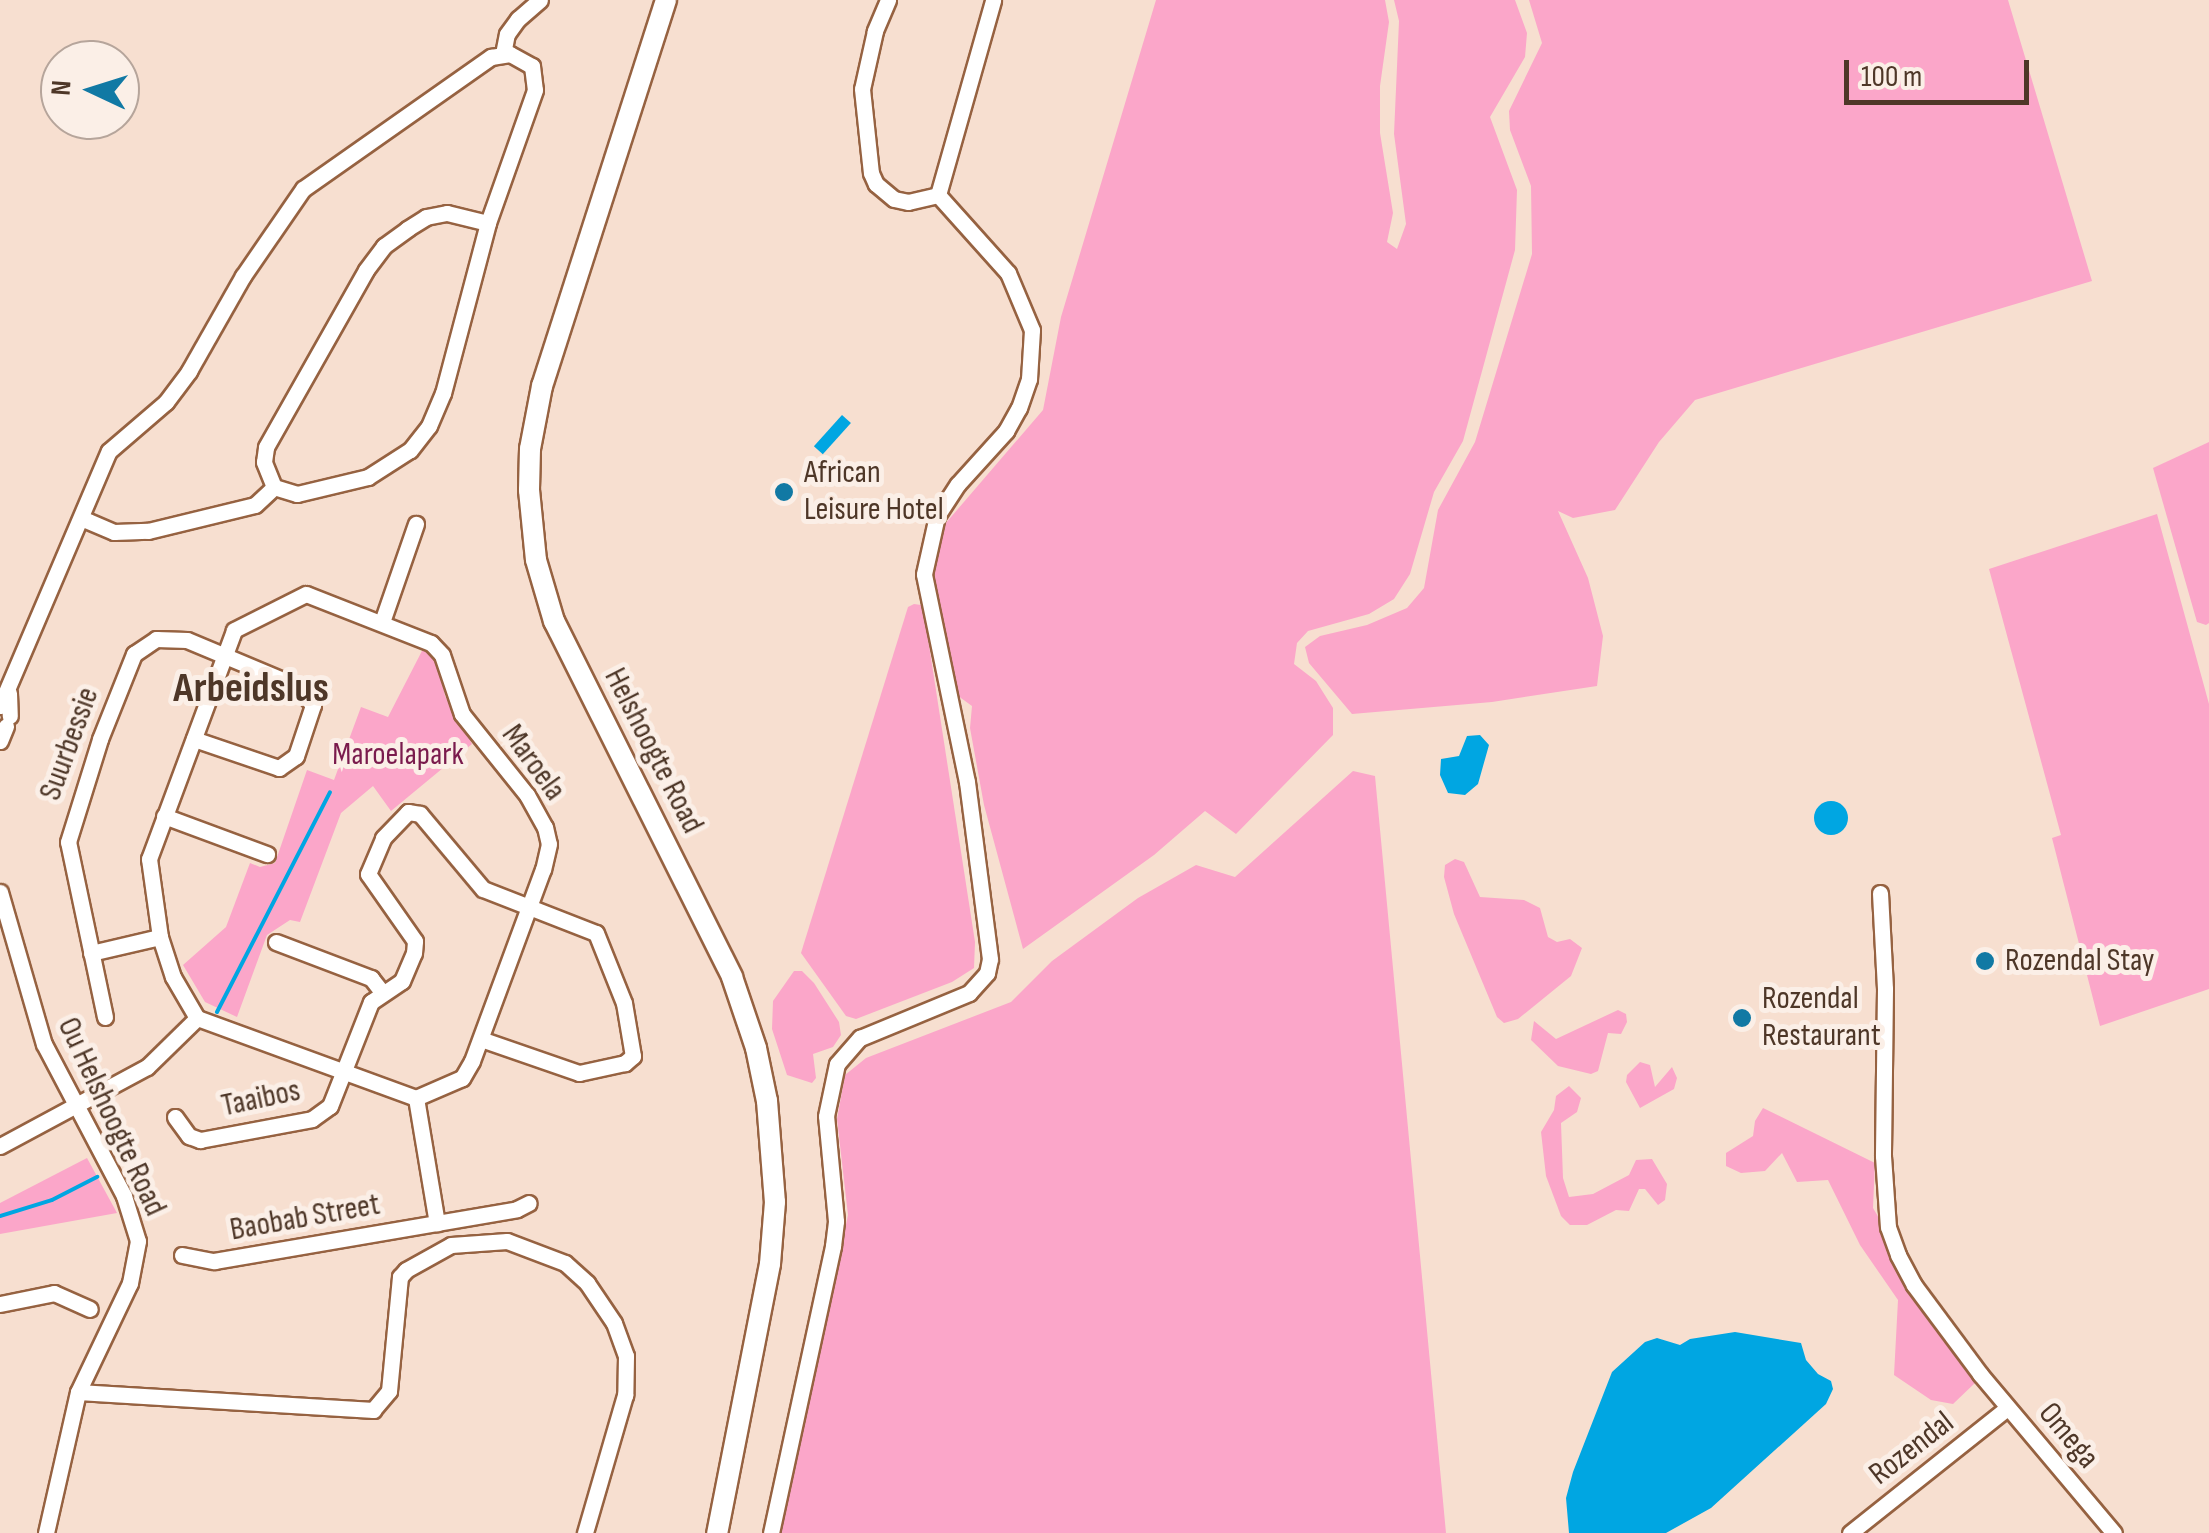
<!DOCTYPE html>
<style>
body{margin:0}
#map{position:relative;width:2209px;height:1533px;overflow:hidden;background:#f7dfd0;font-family:"Sofia Sans Condensed",sans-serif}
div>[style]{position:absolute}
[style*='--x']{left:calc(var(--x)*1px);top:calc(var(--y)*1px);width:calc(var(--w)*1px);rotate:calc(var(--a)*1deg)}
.green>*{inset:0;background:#fba6c9}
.water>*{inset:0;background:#00a6e2;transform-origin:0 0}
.round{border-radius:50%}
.stream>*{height:4px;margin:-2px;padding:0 2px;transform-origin:2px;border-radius:2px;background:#00a6e2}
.roads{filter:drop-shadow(2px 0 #966241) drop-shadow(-2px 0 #966241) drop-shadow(0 2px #966241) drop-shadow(0 -2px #966241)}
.minor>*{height:15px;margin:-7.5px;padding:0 7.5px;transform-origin:7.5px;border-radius:7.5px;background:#fff}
.secondary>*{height:20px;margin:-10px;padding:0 10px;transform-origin:10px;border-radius:10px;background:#fff}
.dots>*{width:28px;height:28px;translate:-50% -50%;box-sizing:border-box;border:5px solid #fbefe7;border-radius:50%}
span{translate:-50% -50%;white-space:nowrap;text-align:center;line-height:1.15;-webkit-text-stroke:10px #fbefe7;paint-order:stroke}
.poi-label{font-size:32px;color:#4e3728}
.left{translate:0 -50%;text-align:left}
.street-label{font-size:32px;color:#4e3728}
.park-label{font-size:32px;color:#7a1b4d}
.district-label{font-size:42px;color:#4e3728;font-weight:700}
.north{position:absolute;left:40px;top:40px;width:100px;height:100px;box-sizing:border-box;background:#fbefe7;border:2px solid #b6a59b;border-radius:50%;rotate:274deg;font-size:28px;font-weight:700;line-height:40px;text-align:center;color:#4e3728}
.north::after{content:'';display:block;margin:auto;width:35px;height:45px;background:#1179a4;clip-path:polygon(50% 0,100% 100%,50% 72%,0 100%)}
.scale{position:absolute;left:1844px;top:60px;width:185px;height:45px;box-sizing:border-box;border:5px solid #4e3728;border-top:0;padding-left:12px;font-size:30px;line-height:35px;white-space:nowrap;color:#4e3728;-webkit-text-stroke:8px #fbefe7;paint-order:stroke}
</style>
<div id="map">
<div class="green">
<i style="clip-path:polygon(1156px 0,1385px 0,1389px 22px,1380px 86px,1380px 133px,1393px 213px,1387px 242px,1397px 249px,1406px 224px,1394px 134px,1399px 21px,1394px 0,1515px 0,1527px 33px,1525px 57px,1490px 117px,1517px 190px,1515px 250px,1463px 441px,1434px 492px,1410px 574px,1394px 599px,1369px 614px,1308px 631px,1297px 643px,1294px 664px,1316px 681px,1333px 708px,1333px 735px,1236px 834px,1205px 811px,1154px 855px,1023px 949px,984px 805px,970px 728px,972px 706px,954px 693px,936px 617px,930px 563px,945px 524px,1043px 410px,1061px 317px)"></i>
<i style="clip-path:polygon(1529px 0,2008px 0,2092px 281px,1695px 400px,1659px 442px,1615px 510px,1573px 518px,1558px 511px,1588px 578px,1603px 636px,1597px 686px,1492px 702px,1352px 714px,1309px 663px,1305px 647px,1320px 636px,1367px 625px,1407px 608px,1424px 588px,1438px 510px,1475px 442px,1532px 254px,1531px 186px,1510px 130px,1509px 111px,1542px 43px)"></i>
<i style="clip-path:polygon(2209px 442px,2209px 623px,2206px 625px,2197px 622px,2153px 468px)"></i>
<i style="clip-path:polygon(2157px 514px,2209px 704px,2209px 989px,2100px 1026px,2052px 838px,2061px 835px,1989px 569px)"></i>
<i style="clip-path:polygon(914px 604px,921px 605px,926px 626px,975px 942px,974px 968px,952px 982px,856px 1019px,846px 1016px,801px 953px,908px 607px)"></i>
<i style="clip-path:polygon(424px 647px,438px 660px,445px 696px,472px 744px,391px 811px,373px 786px,341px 813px,300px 922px,290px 920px,267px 935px,237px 1017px,205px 1002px,183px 965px,226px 927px,250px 863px,260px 867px,275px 863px,307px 770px,334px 780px,361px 707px,388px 717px)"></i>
<i style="clip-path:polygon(1353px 771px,1375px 776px,1446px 1533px,781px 1533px,848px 1215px,837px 1119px,845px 1075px,866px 1058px,1011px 1002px,1052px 961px,1138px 898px,1196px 865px,1235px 877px)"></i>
<i style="clip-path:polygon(1455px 859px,1464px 862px,1480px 897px,1524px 900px,1540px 908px,1548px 937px,1557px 942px,1570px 939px,1582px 948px,1571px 976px,1518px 1019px,1504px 1023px,1497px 1017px,1454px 914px,1444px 877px,1445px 865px)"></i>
<i style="clip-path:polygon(794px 971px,802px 971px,814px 983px,839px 1022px,841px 1035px,833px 1047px,813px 1054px,816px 1078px,812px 1083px,787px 1075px,772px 1029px,773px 1001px)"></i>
<i style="clip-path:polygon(1618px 1010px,1626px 1014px,1627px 1022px,1621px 1034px,1608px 1033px,1598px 1071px,1591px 1074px,1558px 1066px,1531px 1040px,1534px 1021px,1556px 1039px)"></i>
<i style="clip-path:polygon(1640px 1062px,1650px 1065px,1655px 1087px,1672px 1067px,1677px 1078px,1674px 1089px,1640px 1108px,1626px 1082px,1627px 1075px)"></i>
<i style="clip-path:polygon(1569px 1086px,1581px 1098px,1577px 1112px,1561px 1123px,1563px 1178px,1569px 1197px,1593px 1194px,1629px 1175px,1636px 1160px,1652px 1159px,1667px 1184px,1665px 1200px,1658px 1205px,1645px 1189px,1639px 1189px,1629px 1211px,1616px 1210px,1587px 1225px,1570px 1225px,1561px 1216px,1546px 1176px,1541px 1132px,1554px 1110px,1556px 1096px)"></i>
<i style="clip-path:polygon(1763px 1108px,1875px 1163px,1873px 1208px,1976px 1382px,1953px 1404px,1931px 1400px,1894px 1375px,1898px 1300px,1860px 1245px,1828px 1180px,1797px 1182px,1782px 1153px,1765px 1171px,1741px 1173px,1726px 1166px,1726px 1153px,1753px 1136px,1755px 1121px)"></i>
<i style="clip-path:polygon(87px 1158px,117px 1213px,0 1234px,0 1203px)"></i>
</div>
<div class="water">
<i style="left:842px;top:415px;width:12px;height:42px;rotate:42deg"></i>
<i style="clip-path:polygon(1480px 735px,1489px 745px,1478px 784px,1465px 795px,1448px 793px,1440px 775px,1441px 759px,1459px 756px,1467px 736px)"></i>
<i class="round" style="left:1814px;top:801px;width:34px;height:34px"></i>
<i style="clip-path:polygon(1735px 1332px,1801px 1343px,1806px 1360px,1818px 1374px,1831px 1381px,1833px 1389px,1826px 1404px,1711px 1508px,1666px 1533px,1569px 1533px,1566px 1498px,1573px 1472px,1612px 1372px,1645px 1342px,1657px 1338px,1680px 1345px,1690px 1339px)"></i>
</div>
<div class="stream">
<i style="--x:217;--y:1012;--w:247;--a:-62.8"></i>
<i style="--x:0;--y:1216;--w:54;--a:-17.1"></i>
<i style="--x:52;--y:1200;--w:51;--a:-27.1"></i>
</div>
<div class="roads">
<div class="minor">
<i style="--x:888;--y:0;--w:34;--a:113"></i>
<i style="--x:875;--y:31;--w:59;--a:102.6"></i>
<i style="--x:862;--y:89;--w:84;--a:83.9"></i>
<i style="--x:871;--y:173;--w:12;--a:66"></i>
<i style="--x:876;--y:184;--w:23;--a:40"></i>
<i style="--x:894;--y:199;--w:14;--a:12"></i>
<i style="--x:908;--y:202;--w:31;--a:-13"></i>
<i style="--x:503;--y:54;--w:20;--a:-79"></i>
<i style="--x:507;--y:34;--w:19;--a:-54"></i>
<i style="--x:518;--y:19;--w:29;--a:-41"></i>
<i style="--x:938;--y:195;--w:203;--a:-74.2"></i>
<i style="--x:447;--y:213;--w:42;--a:13.7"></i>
<i style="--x:488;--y:223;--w:176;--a:104.8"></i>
<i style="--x:443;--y:393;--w:36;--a:113"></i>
<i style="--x:429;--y:426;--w:31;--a:128"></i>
<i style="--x:410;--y:450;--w:50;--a:147.3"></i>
<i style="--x:368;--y:477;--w:73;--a:166.5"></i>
<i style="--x:297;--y:494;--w:24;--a:-163"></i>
<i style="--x:274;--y:487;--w:27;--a:-112"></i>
<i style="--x:264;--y:462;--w:15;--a:-82"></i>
<i style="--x:266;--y:447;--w:203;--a:-60.5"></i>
<i style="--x:366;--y:270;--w:30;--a:-53"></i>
<i style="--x:384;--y:246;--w:29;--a:-36"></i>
<i style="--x:407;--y:229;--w:22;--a:-32"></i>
<i style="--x:426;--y:217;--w:21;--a:-11"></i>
<i style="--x:81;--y:518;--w:36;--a:23"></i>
<i style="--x:114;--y:532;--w:34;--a:-2"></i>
<i style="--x:148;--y:531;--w:110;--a:-13.7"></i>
<i style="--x:255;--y:505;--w:26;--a:-43"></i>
<i style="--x:306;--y:594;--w:134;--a:21.4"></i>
<i style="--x:431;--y:643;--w:16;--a:47"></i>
<i style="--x:442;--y:655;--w:62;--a:71.3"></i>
<i style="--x:462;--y:714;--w:104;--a:51.3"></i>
<i style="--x:527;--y:795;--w:37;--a:61"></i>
<i style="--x:545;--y:827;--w:17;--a:77"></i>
<i style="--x:549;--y:844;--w:26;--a:103"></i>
<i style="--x:543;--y:869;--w:205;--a:110.3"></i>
<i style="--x:472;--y:1061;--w:20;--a:120"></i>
<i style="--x:462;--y:1078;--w:50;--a:156.5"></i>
<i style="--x:416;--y:1098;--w:233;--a:-159.9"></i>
<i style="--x:197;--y:1018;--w:48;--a:-120.3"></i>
<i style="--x:173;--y:977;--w:42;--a:-108"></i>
<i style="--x:160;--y:937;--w:79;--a:-98"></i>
<i style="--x:149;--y:859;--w:244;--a:-69.6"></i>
<i style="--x:234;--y:630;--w:80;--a:-26.6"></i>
<i style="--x:382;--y:622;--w:104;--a:-70.9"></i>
<i style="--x:9;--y:693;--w:23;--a:88"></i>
<i style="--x:0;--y:706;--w:277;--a:-66.9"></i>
<i style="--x:109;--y:451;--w:75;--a:-40.7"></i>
<i style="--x:166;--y:402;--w:39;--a:-53"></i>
<i style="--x:189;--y:371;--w:109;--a:-60.4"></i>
<i style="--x:243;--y:276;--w:106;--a:-55.4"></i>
<i style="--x:303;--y:189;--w:230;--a:-35.1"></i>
<i style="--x:491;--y:57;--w:19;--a:-9"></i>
<i style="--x:510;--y:54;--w:25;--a:29"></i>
<i style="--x:532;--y:66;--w:24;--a:83"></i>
<i style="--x:535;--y:90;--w:141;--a:109.5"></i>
<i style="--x:0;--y:741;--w:16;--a:-68"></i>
<i style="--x:164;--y:816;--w:110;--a:20.3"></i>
<i style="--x:0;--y:892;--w:158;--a:73.9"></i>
<i style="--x:44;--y:1044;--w:172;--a:62.2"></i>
<i style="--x:124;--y:1196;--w:47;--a:72.7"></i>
<i style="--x:138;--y:1241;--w:43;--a:100.8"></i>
<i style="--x:130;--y:1283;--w:121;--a:115.5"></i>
<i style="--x:78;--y:1392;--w:145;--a:102.8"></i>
<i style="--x:1880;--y:893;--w:96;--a:87"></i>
<i style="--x:1885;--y:989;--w:167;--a:90.7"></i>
<i style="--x:1883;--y:1156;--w:71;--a:86"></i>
<i style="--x:1888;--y:1227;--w:30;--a:70"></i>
<i style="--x:1898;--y:1255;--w:34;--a:62"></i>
<i style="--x:1914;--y:1285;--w:111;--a:53.4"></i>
<i style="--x:1980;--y:1374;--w:208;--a:49.9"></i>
<i style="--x:276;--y:942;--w:102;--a:20.8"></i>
<i style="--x:371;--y:978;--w:16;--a:52"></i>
<i style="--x:91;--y:953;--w:71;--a:-13.1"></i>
<i style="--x:105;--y:1017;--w:179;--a:-101.9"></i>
<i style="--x:68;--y:842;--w:108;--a:-72.7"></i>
<i style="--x:100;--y:739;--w:92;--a:-68.2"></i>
<i style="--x:134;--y:654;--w:27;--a:-34"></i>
<i style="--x:156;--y:639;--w:31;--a:2"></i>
<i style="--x:187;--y:640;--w:119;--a:22.7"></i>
<i style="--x:297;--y:686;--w:25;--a:50"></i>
<i style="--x:313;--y:705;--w:54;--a:108.4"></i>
<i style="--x:296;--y:756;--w:21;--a:145"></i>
<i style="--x:279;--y:768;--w:90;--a:-161.2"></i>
<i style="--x:416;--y:1098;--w:127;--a:80.5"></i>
<i style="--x:175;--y:1117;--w:24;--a:54"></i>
<i style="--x:189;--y:1136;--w:12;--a:20"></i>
<i style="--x:200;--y:1140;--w:114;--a:-10.6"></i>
<i style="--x:312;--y:1119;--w:22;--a:-36"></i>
<i style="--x:330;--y:1106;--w:112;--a:-68.5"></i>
<i style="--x:371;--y:1002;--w:37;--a:-34"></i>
<i style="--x:402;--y:981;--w:30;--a:-67"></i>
<i style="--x:414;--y:953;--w:12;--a:-85"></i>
<i style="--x:415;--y:941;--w:82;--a:-125"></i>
<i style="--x:368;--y:874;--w:39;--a:-67"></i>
<i style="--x:383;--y:838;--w:36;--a:-46"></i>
<i style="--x:408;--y:812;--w:12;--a:9"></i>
<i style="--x:420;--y:814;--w:98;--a:50"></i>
<i style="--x:483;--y:889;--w:121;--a:21.3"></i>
<i style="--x:596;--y:933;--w:75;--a:68.2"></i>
<i style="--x:624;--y:1003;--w:54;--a:80.4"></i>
<i style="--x:633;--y:1056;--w:11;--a:139"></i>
<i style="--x:625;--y:1063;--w:47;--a:167.7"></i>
<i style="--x:579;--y:1073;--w:104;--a:-160.9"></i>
<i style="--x:0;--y:1146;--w:167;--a:-28.3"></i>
<i style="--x:147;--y:1067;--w:70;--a:-44.4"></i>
<i style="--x:182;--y:1255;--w:33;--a:11"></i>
<i style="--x:214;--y:1261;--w:307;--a:-9.7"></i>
<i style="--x:517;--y:1209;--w:13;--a:-27"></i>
<i style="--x:0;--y:1304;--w:55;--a:-11.5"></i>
<i style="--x:54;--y:1293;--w:39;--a:24"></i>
<i style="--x:78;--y:1392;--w:296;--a:3.5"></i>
<i style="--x:373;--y:1410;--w:25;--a:-50"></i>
<i style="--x:389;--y:1391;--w:115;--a:-84.5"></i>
<i style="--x:400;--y:1277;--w:9;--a:-49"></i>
<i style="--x:406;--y:1270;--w:51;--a:-29.1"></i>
<i style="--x:451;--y:1245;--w:56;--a:-4.1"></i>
<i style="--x:507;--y:1241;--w:62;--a:20.8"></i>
<i style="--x:565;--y:1263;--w:30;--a:42"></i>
<i style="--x:587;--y:1283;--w:48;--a:56"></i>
<i style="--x:614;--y:1323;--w:35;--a:70"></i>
<i style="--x:626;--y:1356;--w:39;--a:91"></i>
<i style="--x:625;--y:1395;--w:144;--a:106.2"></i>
<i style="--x:771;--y:1533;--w:294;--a:-77.8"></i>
<i style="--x:833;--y:1246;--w:25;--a:-83"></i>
<i style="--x:836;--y:1221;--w:105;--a:-95.4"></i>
<i style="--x:826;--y:1116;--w:53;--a:-78.1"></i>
<i style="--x:837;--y:1064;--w:35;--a:-49"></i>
<i style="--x:860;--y:1038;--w:118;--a:-22.4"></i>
<i style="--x:969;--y:993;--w:27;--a:-48"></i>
<i style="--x:987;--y:973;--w:14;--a:-78"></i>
<i style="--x:990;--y:959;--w:178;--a:-97.4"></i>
<i style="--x:967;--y:782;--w:212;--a:-101.7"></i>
<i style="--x:924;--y:574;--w:59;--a:-77.4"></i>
<i style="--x:937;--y:516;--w:38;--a:-57"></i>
<i style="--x:958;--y:484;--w:72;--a:-47.8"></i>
<i style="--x:1006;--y:431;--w:26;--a:-61"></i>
<i style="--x:1019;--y:408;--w:31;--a:-71"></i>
<i style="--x:1029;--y:379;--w:49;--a:-86.5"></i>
<i style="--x:1032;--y:330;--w:62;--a:-112.8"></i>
<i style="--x:1008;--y:273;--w:105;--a:-131.9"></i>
<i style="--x:1850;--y:1533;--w:201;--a:-38.5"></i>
</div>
<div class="secondary">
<i style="--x:666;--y:0;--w:405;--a:107.8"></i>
<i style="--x:542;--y:386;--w:64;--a:100.8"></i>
<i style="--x:530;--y:449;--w:41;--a:91.4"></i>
<i style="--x:529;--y:490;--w:70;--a:84.3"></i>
<i style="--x:536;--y:560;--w:64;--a:73.6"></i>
<i style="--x:554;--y:621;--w:398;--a:63.4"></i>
<i style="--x:732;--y:977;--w:75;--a:71.3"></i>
<i style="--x:756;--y:1048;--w:54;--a:78.3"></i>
<i style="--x:767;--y:1101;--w:101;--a:85.5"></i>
<i style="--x:775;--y:1202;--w:62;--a:94.6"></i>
<i style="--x:770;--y:1264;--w:274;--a:101.1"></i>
</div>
</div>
<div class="dots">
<i style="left:784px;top:492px;background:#1179a4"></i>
<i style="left:1985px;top:961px;background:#1179a4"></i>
<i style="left:1742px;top:1018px;background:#1179a4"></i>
</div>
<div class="poi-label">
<span class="left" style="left:804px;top:492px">African<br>Leisure Hotel</span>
<span class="left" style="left:2005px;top:961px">Rozendal Stay</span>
<span class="left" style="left:1762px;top:1018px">Rozendal<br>Restaurant</span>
</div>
<div class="street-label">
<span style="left:70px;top:744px;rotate:-70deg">Suurbessie</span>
<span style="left:653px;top:751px;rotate:63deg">Helshoogte Road</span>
<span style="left:533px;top:763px;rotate:54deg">Maroela</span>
<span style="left:261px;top:1099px;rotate:-12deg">Taaibos</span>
<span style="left:111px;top:1117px;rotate:65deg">Ou Helshoogte Road</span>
<span style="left:305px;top:1218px;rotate:-10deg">Baobab Street</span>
<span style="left:2068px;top:1436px;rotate:50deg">Omega</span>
<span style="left:1912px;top:1449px;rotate:-38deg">Rozendal</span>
</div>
<div class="park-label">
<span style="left:398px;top:755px">Maroelapark</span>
</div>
<div class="district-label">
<span style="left:251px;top:689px">Arbeidslus</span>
</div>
<div class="north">N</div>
<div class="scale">100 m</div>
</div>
